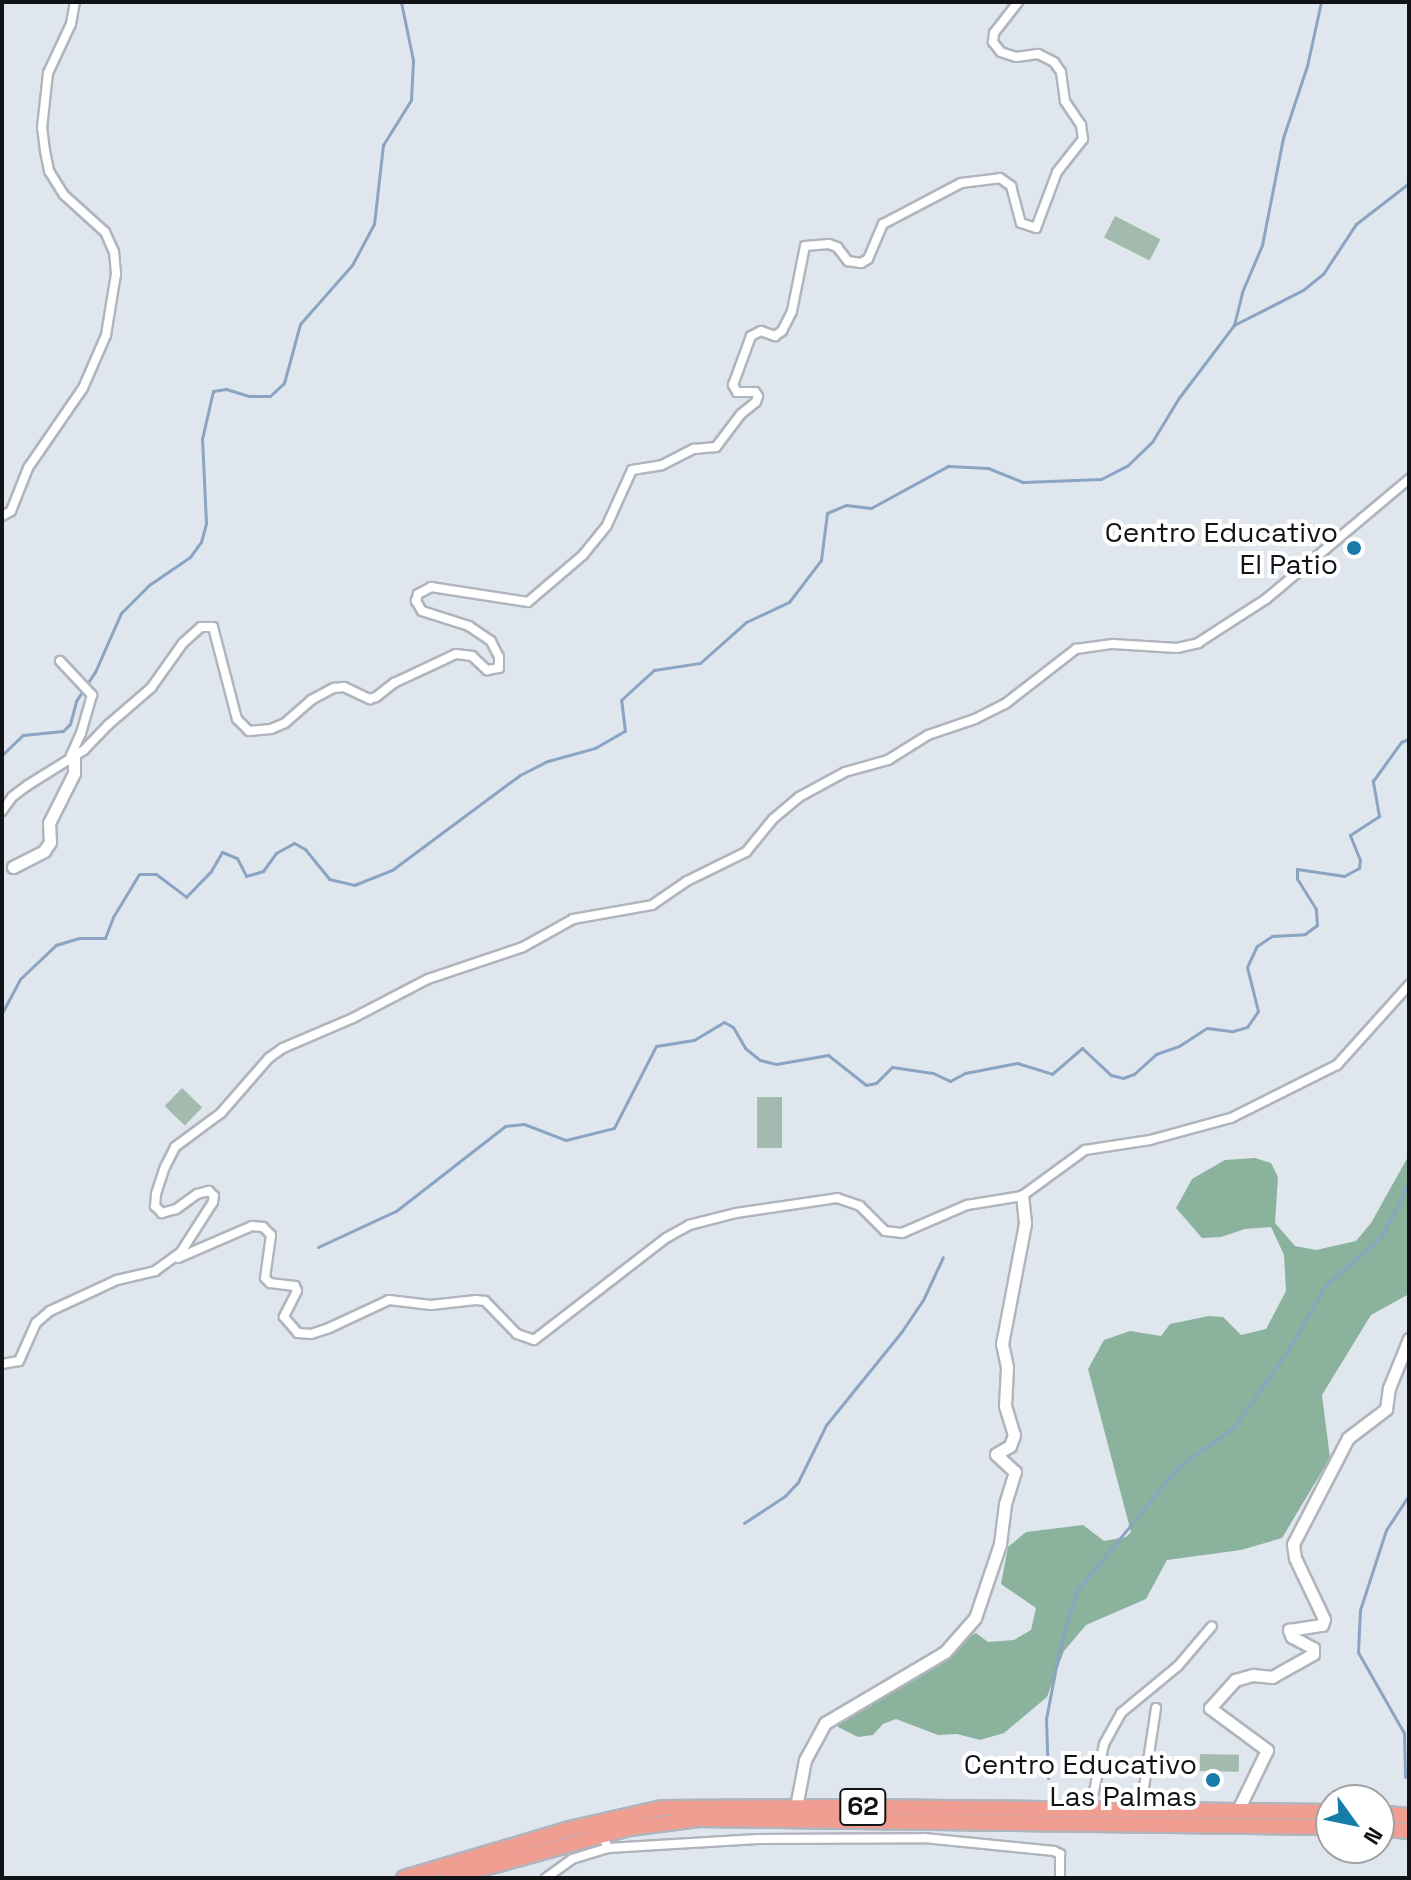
<!DOCTYPE html>
<style>
body{margin:0}
#map{position:relative;width:1411px;height:1880px;overflow:hidden;background:#e0e6ee;font-family:"Space Grotesk",sans-serif}
div>[style]{position:absolute}
[style*='--x']{left:calc(var(--x)*1px);top:calc(var(--y)*1px);width:calc(var(--w)*1px);rotate:calc(var(--a)*1deg)}
.green>*{inset:0;background:#a2bbae;transform-origin:0 0}
.forest>*{inset:0;background:#8ab29d}
.stream>*{height:3px;margin:-1.5px;padding:0 1.5px;transform-origin:1.5px;border-radius:1.5px;background:#8aa4c2}
.roads{filter:drop-shadow(2px 0 #b0b5bd) drop-shadow(-2px 0 #b0b5bd) drop-shadow(0 2px #b0b5bd) drop-shadow(0 -2px #b0b5bd)}
.street>*{height:8px;margin:-4px;padding:0 4px;transform-origin:4px;border-radius:4px;background:#fff}
.secondary>*{height:11px;margin:-5.5px;padding:0 5.5px;transform-origin:5.5px;border-radius:5.5px;background:#fff}
.highway>*{height:14px;margin:-7px;padding:0 7px;transform-origin:7px;border-radius:7px;background:#f19e92}
.dots>*{width:22px;height:22px;translate:-50% -50%;box-sizing:border-box;border:4px solid #fff;border-radius:50%}
span{translate:-50% -50%;white-space:nowrap;text-align:center;line-height:1.15;-webkit-text-stroke:8px #fff;paint-order:stroke}
.shield-label span{padding:2px 6px;background:#fff;border:2px solid;border-radius:6px;-webkit-text-stroke-width:0}
.shield-label{font-size:26px;color:#111316;font-weight:700}
.poi-label{font-size:28px;color:#111316}
.right{translate:-100% -50%;text-align:right}
.frame{position:absolute;inset:0;border:4px solid #111316;pointer-events:none}
.north{position:absolute;left:1315px;top:1784px;width:80px;height:80px;box-sizing:border-box;background:#fff;border:2px solid #a0a1a2;border-radius:50%;rotate:123deg;font-size:22px;font-weight:700;line-height:32px;text-align:center;color:#111316}
.north::after{content:'';display:block;margin:auto;width:28px;height:36px;background:#177da8;clip-path:polygon(50% 0,100% 100%,50% 72%,0 100%)}
</style>
<div id="map">
<div class="green">
<i style="left:1115px;top:216px;width:51px;height:24px;rotate:27deg"></i>
<i style="left:182px;top:1088px;width:28px;height:25px;rotate:44deg"></i>
<i style="left:782px;top:1097px;width:51px;height:25px;rotate:90deg"></i>
<i style="left:1200px;top:1754px;width:39px;height:17px;rotate:1deg"></i>
</div>
<div class="forest">
<i style="clip-path:polygon(1409px 1155px,1409px 1294px,1371px 1315px,1322px 1395px,1330px 1458px,1282px 1538px,1241px 1550px,1167px 1560px,1146px 1599px,1086px 1625px,1064px 1651px,1047px 1697px,1004px 1733px,980px 1740px,957px 1734px,938px 1735px,896px 1719px,883px 1724px,873px 1735px,858px 1737px,838px 1727px,835px 1720px,841px 1715px,903px 1685px,967px 1637px,976px 1633px,988px 1642px,1014px 1640px,1031px 1630px,1036px 1608px,1001px 1584px,1008px 1547px,1026px 1532px,1083px 1525px,1104px 1541px,1126px 1537px,1131px 1532px,1088px 1369px,1104px 1340px,1130px 1331px,1161px 1336px,1170px 1324px,1209px 1316px,1223px 1317px,1241px 1335px,1266px 1329px,1286px 1291px,1284px 1255px,1271px 1227px,1245px 1229px,1221px 1237px,1202px 1238px,1176px 1208px,1192px 1179px,1225px 1160px,1255px 1158px,1271px 1163px,1278px 1177px,1275px 1223px,1295px 1246px,1316px 1250px,1356px 1241px,1371px 1223px)"></i>
</div>
<div class="stream">
<i style="--x:1234;--y:325;--w:34;--a:-76"></i>
<i style="--x:1242;--y:292;--w:51;--a:-66.9"></i>
<i style="--x:1262;--y:245;--w:109;--a:-78.9"></i>
<i style="--x:1283;--y:138;--w:76;--a:-71.6"></i>
<i style="--x:1307;--y:66;--w:66;--a:-77.7"></i>
<i style="--x:2;--y:755;--w:29;--a:-44"></i>
<i style="--x:23;--y:735;--w:40;--a:-5.7"></i>
<i style="--x:63;--y:731;--w:10;--a:-45"></i>
<i style="--x:70;--y:724;--w:24;--a:-75"></i>
<i style="--x:76;--y:701;--w:35;--a:-57"></i>
<i style="--x:95;--y:672;--w:64;--a:-66.2"></i>
<i style="--x:121;--y:613;--w:40;--a:-45"></i>
<i style="--x:149;--y:585;--w:50;--a:-34.3"></i>
<i style="--x:190;--y:557;--w:19;--a:-54"></i>
<i style="--x:201;--y:542;--w:20;--a:-75"></i>
<i style="--x:206;--y:523;--w:84;--a:-92.7"></i>
<i style="--x:202;--y:439;--w:49;--a:-77.1"></i>
<i style="--x:213;--y:391;--w:13;--a:-9"></i>
<i style="--x:226;--y:389;--w:24;--a:17"></i>
<i style="--x:249;--y:396;--w:21;--a:0"></i>
<i style="--x:270;--y:396;--w:19;--a:-43"></i>
<i style="--x:284;--y:383;--w:61;--a:-74.8"></i>
<i style="--x:300;--y:324;--w:79;--a:-48.6"></i>
<i style="--x:352;--y:265;--w:47;--a:-61.8"></i>
<i style="--x:374;--y:224;--w:80;--a:-83.5"></i>
<i style="--x:383;--y:145;--w:53;--a:-58.1"></i>
<i style="--x:411;--y:100;--w:40;--a:-87.1"></i>
<i style="--x:413;--y:60;--w:59;--a:-101.7"></i>
<i style="--x:2;--y:1013;--w:38;--a:-62"></i>
<i style="--x:20;--y:979;--w:50;--a:-43.4"></i>
<i style="--x:56;--y:945;--w:24;--a:-17"></i>
<i style="--x:79;--y:938;--w:26;--a:0"></i>
<i style="--x:105;--y:938;--w:22;--a:-69"></i>
<i style="--x:113;--y:917;--w:50;--a:-58.8"></i>
<i style="--x:139;--y:874;--w:17;--a:0"></i>
<i style="--x:156;--y:874;--w:38;--a:37"></i>
<i style="--x:186;--y:897;--w:36;--a:-46"></i>
<i style="--x:211;--y:871;--w:22;--a:-60"></i>
<i style="--x:222;--y:852;--w:16;--a:22"></i>
<i style="--x:237;--y:858;--w:20;--a:63"></i>
<i style="--x:246;--y:876;--w:18;--a:-16"></i>
<i style="--x:263;--y:871;--w:22;--a:-54"></i>
<i style="--x:276;--y:853;--w:21;--a:-29"></i>
<i style="--x:294;--y:843;--w:13;--a:29"></i>
<i style="--x:305;--y:849;--w:38;--a:51"></i>
<i style="--x:329;--y:879;--w:26;--a:13"></i>
<i style="--x:354;--y:885;--w:41;--a:-21.5"></i>
<i style="--x:392;--y:870;--w:159;--a:-36.6"></i>
<i style="--x:520;--y:775;--w:31;--a:-27"></i>
<i style="--x:548;--y:761;--w:49;--a:-15.5"></i>
<i style="--x:595;--y:748;--w:34;--a:-30"></i>
<i style="--x:625;--y:731;--w:31;--a:-97"></i>
<i style="--x:621;--y:700;--w:45;--a:-42.3"></i>
<i style="--x:654;--y:670;--w:47;--a:-8.7"></i>
<i style="--x:700;--y:663;--w:62;--a:-41.7"></i>
<i style="--x:746;--y:622;--w:47;--a:-24.9"></i>
<i style="--x:789;--y:602;--w:53;--a:-52.7"></i>
<i style="--x:821;--y:560;--w:47;--a:-82.7"></i>
<i style="--x:827;--y:513;--w:21;--a:-23"></i>
<i style="--x:846;--y:505;--w:25;--a:7"></i>
<i style="--x:871;--y:508;--w:88;--a:-28.6"></i>
<i style="--x:948;--y:466;--w:40;--a:2.9"></i>
<i style="--x:988;--y:468;--w:38;--a:22"></i>
<i style="--x:1023;--y:482;--w:78;--a:-2.2"></i>
<i style="--x:1101;--y:479;--w:29;--a:-27"></i>
<i style="--x:1127;--y:466;--w:35;--a:-44"></i>
<i style="--x:1152;--y:442;--w:50;--a:-58.8"></i>
<i style="--x:1178;--y:399;--w:93;--a:-52.9"></i>
<i style="--x:1234;--y:325;--w:77;--a:-26.9"></i>
<i style="--x:1303;--y:290;--w:26;--a:-39"></i>
<i style="--x:1323;--y:274;--w:60;--a:-56.6"></i>
<i style="--x:1356;--y:224;--w:67;--a:-37.7"></i>
<i style="--x:318;--y:1247;--w:86;--a:-24.8"></i>
<i style="--x:396;--y:1211;--w:138;--a:-37.9"></i>
<i style="--x:505;--y:1126;--w:19;--a:-6"></i>
<i style="--x:524;--y:1124;--w:45;--a:20.9"></i>
<i style="--x:566;--y:1140;--w:49;--a:-14"></i>
<i style="--x:614;--y:1128;--w:92;--a:-62.9"></i>
<i style="--x:656;--y:1046;--w:38;--a:-9"></i>
<i style="--x:694;--y:1040;--w:35;--a:-31"></i>
<i style="--x:724;--y:1022;--w:10;--a:29"></i>
<i style="--x:733;--y:1027;--w:24;--a:60"></i>
<i style="--x:745;--y:1048;--w:19;--a:39"></i>
<i style="--x:760;--y:1060;--w:16;--a:14"></i>
<i style="--x:776;--y:1064;--w:53;--a:-9.8"></i>
<i style="--x:828;--y:1055;--w:48;--a:38.3"></i>
<i style="--x:866;--y:1085;--w:10;--a:-11"></i>
<i style="--x:876;--y:1083;--w:23;--a:-45"></i>
<i style="--x:892;--y:1067;--w:41;--a:8.3"></i>
<i style="--x:933;--y:1073;--w:19;--a:25"></i>
<i style="--x:950;--y:1081;--w:17;--a:-28"></i>
<i style="--x:965;--y:1073;--w:53;--a:-10.9"></i>
<i style="--x:1017;--y:1063;--w:37;--a:17"></i>
<i style="--x:1052;--y:1074;--w:40;--a:-41"></i>
<i style="--x:1082;--y:1048;--w:40;--a:43"></i>
<i style="--x:1111;--y:1075;--w:12;--a:14"></i>
<i style="--x:1123;--y:1078;--w:12;--a:-20"></i>
<i style="--x:1134;--y:1074;--w:30;--a:-42"></i>
<i style="--x:1156;--y:1054;--w:24;--a:-19"></i>
<i style="--x:1179;--y:1046;--w:33;--a:-33"></i>
<i style="--x:1207;--y:1028;--w:26;--a:7"></i>
<i style="--x:1233;--y:1031;--w:15;--a:-16"></i>
<i style="--x:1247;--y:1027;--w:19;--a:-55"></i>
<i style="--x:1258;--y:1011;--w:45;--a:-104"></i>
<i style="--x:1247;--y:967;--w:23;--a:-65"></i>
<i style="--x:1257;--y:946;--w:18;--a:-34"></i>
<i style="--x:1272;--y:936;--w:33;--a:-3"></i>
<i style="--x:1305;--y:934;--w:15;--a:-37"></i>
<i style="--x:1317;--y:925;--w:16;--a:-94"></i>
<i style="--x:1316;--y:909;--w:36;--a:-122"></i>
<i style="--x:1297;--y:879;--w:10;--a:-90"></i>
<i style="--x:1297;--y:869;--w:48;--a:8.5"></i>
<i style="--x:1344;--y:876;--w:17;--a:-28"></i>
<i style="--x:1359;--y:868;--w:8;--a:-83"></i>
<i style="--x:1360;--y:860;--w:27;--a:-112"></i>
<i style="--x:1350;--y:835;--w:35;--a:-33"></i>
<i style="--x:1379;--y:816;--w:36;--a:-100"></i>
<i style="--x:1373;--y:781;--w:48;--a:-54.3"></i>
<i style="--x:1401;--y:742;--w:9;--a:-21"></i>
<i style="--x:744;--y:1523;--w:49;--a:-33.4"></i>
<i style="--x:785;--y:1496;--w:19;--a:-47"></i>
<i style="--x:798;--y:1482;--w:64;--a:-63.8"></i>
<i style="--x:826;--y:1425;--w:121;--a:-51"></i>
<i style="--x:902;--y:1331;--w:37;--a:-56"></i>
<i style="--x:923;--y:1300;--w:47;--a:-65.1"></i>
<i style="--x:1405;--y:1777;--w:44;--a:-91.3"></i>
<i style="--x:1404;--y:1733;--w:93;--a:-119.6"></i>
<i style="--x:1358;--y:1652;--w:42;--a:-87.3"></i>
<i style="--x:1360;--y:1610;--w:84;--a:-72"></i>
<i style="--x:1386;--y:1530;--w:42;--a:-56.7"></i>
<i style="--x:1048;--y:1778;--w:59;--a:-91.9"></i>
<i style="--x:1046;--y:1719;--w:69;--a:-79.2"></i>
<i style="--x:1059;--y:1651;--w:61;--a:-73.9"></i>
<i style="--x:1076;--y:1592;--w:160;--a:-50.8"></i>
<i style="--x:1177;--y:1468;--w:70;--a:-35.7"></i>
<i style="--x:1234;--y:1427;--w:99;--a:-54.9"></i>
<i style="--x:1291;--y:1346;--w:69;--a:-60.5"></i>
<i style="--x:1325;--y:1286;--w:76;--a:-41.3"></i>
<i style="--x:1382;--y:1236;--w:60;--a:-63.4"></i>
<i style="--x:1049;--y:1878;--w:1;--a:-90"></i>
</div>
<div class="roads">
<div class="street">
<i style="--x:2;--y:516;--w:10;--a:-29"></i>
<i style="--x:11;--y:511;--w:46;--a:-68.4"></i>
<i style="--x:28;--y:468;--w:97;--a:-55.5"></i>
<i style="--x:83;--y:388;--w:58;--a:-66.5"></i>
<i style="--x:106;--y:335;--w:62;--a:-80.7"></i>
<i style="--x:116;--y:274;--w:22;--a:-95"></i>
<i style="--x:114;--y:252;--w:22;--a:-114"></i>
<i style="--x:105;--y:232;--w:55;--a:-137.9"></i>
<i style="--x:64;--y:195;--w:28;--a:-122"></i>
<i style="--x:49;--y:171;--w:20;--a:-101"></i>
<i style="--x:45;--y:151;--w:23;--a:-97"></i>
<i style="--x:42;--y:128;--w:55;--a:-83.8"></i>
<i style="--x:48;--y:73;--w:54;--a:-64.9"></i>
<i style="--x:71;--y:24;--w:22;--a:-80"></i>
<i style="--x:60;--y:661;--w:47;--a:46.7"></i>
<i style="--x:92;--y:695;--w:40;--a:106"></i>
<i style="--x:81;--y:733;--w:24;--a:114"></i>
<i style="--x:71;--y:755;--w:4;--a:45"></i>
<i style="--x:2;--y:811;--w:17;--a:-54"></i>
<i style="--x:12;--y:797;--w:20;--a:-37"></i>
<i style="--x:28;--y:785;--w:66;--a:-32"></i>
<i style="--x:84;--y:750;--w:35;--a:-46"></i>
<i style="--x:108;--y:725;--w:57;--a:-40.7"></i>
<i style="--x:151;--y:688;--w:55;--a:-54.6"></i>
<i style="--x:183;--y:643;--w:24;--a:-42"></i>
<i style="--x:201;--y:627;--w:12;--a:0"></i>
<i style="--x:213;--y:627;--w:95;--a:75.4"></i>
<i style="--x:237;--y:719;--w:17;--a:45"></i>
<i style="--x:249;--y:731;--w:22;--a:-5"></i>
<i style="--x:271;--y:729;--w:15;--a:-23"></i>
<i style="--x:285;--y:723;--w:35;--a:-41"></i>
<i style="--x:311;--y:700;--w:26;--a:-28"></i>
<i style="--x:334;--y:688;--w:10;--a:-6"></i>
<i style="--x:344;--y:687;--w:29;--a:25"></i>
<i style="--x:370;--y:699;--w:6;--a:-18"></i>
<i style="--x:376;--y:697;--w:23;--a:-38"></i>
<i style="--x:394;--y:683;--w:68;--a:-25.1"></i>
<i style="--x:456;--y:654;--w:16;--a:7"></i>
<i style="--x:472;--y:656;--w:21;--a:43"></i>
<i style="--x:487;--y:670;--w:12;--a:-9"></i>
<i style="--x:499;--y:668;--w:11;--a:-90"></i>
<i style="--x:499;--y:657;--w:18;--a:-117"></i>
<i style="--x:491;--y:641;--w:27;--a:-146"></i>
<i style="--x:469;--y:626;--w:49;--a:-162.3"></i>
<i style="--x:422;--y:611;--w:12;--a:-121"></i>
<i style="--x:416;--y:601;--w:7;--a:-74"></i>
<i style="--x:418;--y:594;--w:15;--a:-28"></i>
<i style="--x:431;--y:587;--w:98;--a:8.8"></i>
<i style="--x:528;--y:602;--w:72;--a:-40.5"></i>
<i style="--x:583;--y:555;--w:38;--a:-51"></i>
<i style="--x:607;--y:525;--w:60;--a:-65.6"></i>
<i style="--x:632;--y:470;--w:30;--a:-9"></i>
<i style="--x:662;--y:465;--w:36;--a:-27"></i>
<i style="--x:694;--y:449;--w:22;--a:-5"></i>
<i style="--x:716;--y:447;--w:41;--a:-52.9"></i>
<i style="--x:741;--y:414;--w:19;--a:-39"></i>
<i style="--x:756;--y:402;--w:6;--a:-72"></i>
<i style="--x:758;--y:396;--w:5;--a:-127"></i>
<i style="--x:755;--y:392;--w:18;--a:180"></i>
<i style="--x:737;--y:392;--w:8;--a:-120"></i>
<i style="--x:733;--y:385;--w:52;--a:-69.8"></i>
<i style="--x:751;--y:336;--w:11;--a:-27"></i>
<i style="--x:761;--y:331;--w:15;--a:20"></i>
<i style="--x:775;--y:336;--w:9;--a:-36"></i>
<i style="--x:782;--y:331;--w:22;--a:-63"></i>
<i style="--x:792;--y:311;--w:66;--a:-78.7"></i>
<i style="--x:805;--y:246;--w:24;--a:-5"></i>
<i style="--x:829;--y:244;--w:9;--a:21"></i>
<i style="--x:837;--y:247;--w:18;--a:52"></i>
<i style="--x:848;--y:261;--w:13;--a:9"></i>
<i style="--x:861;--y:263;--w:8;--a:-30"></i>
<i style="--x:868;--y:259;--w:38;--a:-67"></i>
<i style="--x:883;--y:224;--w:88;--a:-27.7"></i>
<i style="--x:961;--y:183;--w:39;--a:-7"></i>
<i style="--x:1000;--y:178;--w:14;--a:36"></i>
<i style="--x:1011;--y:186;--w:38;--a:75"></i>
<i style="--x:1021;--y:223;--w:16;--a:18"></i>
<i style="--x:1036;--y:228;--w:60;--a:-69.4"></i>
<i style="--x:1057;--y:172;--w:42;--a:-51.8"></i>
<i style="--x:1083;--y:139;--w:14;--a:-98"></i>
<i style="--x:1081;--y:125;--w:29;--a:-124"></i>
<i style="--x:1065;--y:101;--w:29;--a:-98"></i>
<i style="--x:1061;--y:72;--w:12;--a:-125"></i>
<i style="--x:1054;--y:62;--w:18;--a:-153"></i>
<i style="--x:1038;--y:54;--w:22;--a:172"></i>
<i style="--x:1016;--y:57;--w:16;--a:-162"></i>
<i style="--x:1001;--y:52;--w:13;--a:-129"></i>
<i style="--x:993;--y:42;--w:9;--a:-84"></i>
<i style="--x:994;--y:33;--w:39;--a:-52"></i>
<i style="--x:178;--y:1258;--w:81;--a:-23.4"></i>
<i style="--x:252;--y:1226;--w:11;--a:5"></i>
<i style="--x:263;--y:1227;--w:11;--a:45"></i>
<i style="--x:271;--y:1235;--w:43;--a:97.9"></i>
<i style="--x:265;--y:1278;--w:7;--a:45"></i>
<i style="--x:270;--y:1283;--w:25;--a:7"></i>
<i style="--x:295;--y:1286;--w:5;--a:68"></i>
<i style="--x:297;--y:1291;--w:29;--a:117"></i>
<i style="--x:284;--y:1317;--w:21;--a:49"></i>
<i style="--x:298;--y:1333;--w:13;--a:4"></i>
<i style="--x:311;--y:1334;--w:19;--a:-18"></i>
<i style="--x:329;--y:1328;--w:66;--a:-25"></i>
<i style="--x:389;--y:1300;--w:42;--a:6.8"></i>
<i style="--x:431;--y:1305;--w:45;--a:-6.3"></i>
<i style="--x:476;--y:1300;--w:9;--a:6"></i>
<i style="--x:485;--y:1301;--w:46;--a:45.9"></i>
<i style="--x:517;--y:1334;--w:18;--a:19"></i>
<i style="--x:534;--y:1340;--w:167;--a:-37.7"></i>
<i style="--x:666;--y:1238;--w:26;--a:-29"></i>
<i style="--x:689;--y:1225;--w:49;--a:-14.3"></i>
<i style="--x:736;--y:1213;--w:102;--a:-8.4"></i>
<i style="--x:837;--y:1198;--w:24;--a:19"></i>
<i style="--x:860;--y:1206;--w:35;--a:45"></i>
<i style="--x:885;--y:1231;--w:17;--a:7"></i>
<i style="--x:902;--y:1233;--w:71;--a:-23.3"></i>
<i style="--x:967;--y:1205;--w:56;--a:-9.3"></i>
<i style="--x:1022;--y:1196;--w:78;--a:-36.1"></i>
<i style="--x:1085;--y:1150;--w:66;--a:-8.7"></i>
<i style="--x:1150;--y:1140;--w:84;--a:-15.2"></i>
<i style="--x:1231;--y:1118;--w:119;--a:-26.6"></i>
<i style="--x:1337;--y:1065;--w:108;--a:-48"></i>
<i style="--x:2;--y:1364;--w:17;--a:-10"></i>
<i style="--x:19;--y:1361;--w:42;--a:-65.9"></i>
<i style="--x:36;--y:1323;--w:18;--a:-41"></i>
<i style="--x:50;--y:1311;--w:74;--a:-24.8"></i>
<i style="--x:117;--y:1280;--w:39;--a:-13"></i>
<i style="--x:155;--y:1271;--w:32;--a:-36"></i>
<i style="--x:181;--y:1252;--w:59;--a:-57.4"></i>
<i style="--x:213;--y:1202;--w:6;--a:-81"></i>
<i style="--x:214;--y:1196;--w:7;--a:-135"></i>
<i style="--x:209;--y:1191;--w:12;--a:166"></i>
<i style="--x:197;--y:1194;--w:26;--a:144"></i>
<i style="--x:176;--y:1209;--w:15;--a:164"></i>
<i style="--x:162;--y:1213;--w:10;--a:-135"></i>
<i style="--x:155;--y:1206;--w:12;--a:-85"></i>
<i style="--x:156;--y:1194;--w:28;--a:-72"></i>
<i style="--x:165;--y:1167;--w:22;--a:-63"></i>
<i style="--x:175;--y:1147;--w:57;--a:-36.5"></i>
<i style="--x:221;--y:1113;--w:73;--a:-48.9"></i>
<i style="--x:269;--y:1058;--w:17;--a:-36"></i>
<i style="--x:283;--y:1048;--w:76;--a:-23.2"></i>
<i style="--x:353;--y:1018;--w:85;--a:-27.5"></i>
<i style="--x:428;--y:979;--w:100;--a:-18.6"></i>
<i style="--x:523;--y:947;--w:57;--a:-29.2"></i>
<i style="--x:573;--y:919;--w:80;--a:-10"></i>
<i style="--x:652;--y:905;--w:42;--a:-34.4"></i>
<i style="--x:687;--y:881;--w:66;--a:-26.2"></i>
<i style="--x:746;--y:852;--w:43;--a:-50.7"></i>
<i style="--x:773;--y:819;--w:34;--a:-40"></i>
<i style="--x:799;--y:797;--w:52;--a:-28.5"></i>
<i style="--x:845;--y:772;--w:45;--a:-15.6"></i>
<i style="--x:888;--y:760;--w:47;--a:-32"></i>
<i style="--x:928;--y:735;--w:50;--a:-18.8"></i>
<i style="--x:975;--y:719;--w:34;--a:-27"></i>
<i style="--x:1005;--y:704;--w:90;--a:-37.8"></i>
<i style="--x:1076;--y:649;--w:37;--a:-8"></i>
<i style="--x:1113;--y:644;--w:64;--a:3.6"></i>
<i style="--x:1177;--y:648;--w:22;--a:-13"></i>
<i style="--x:1198;--y:643;--w:81;--a:-32.9"></i>
<i style="--x:1266;--y:599;--w:187;--a:-40"></i>
<i style="--x:1124;--y:1809;--w:24;--a:-38"></i>
<i style="--x:1143;--y:1794;--w:87;--a:-81.4"></i>
<i style="--x:1090;--y:1810;--w:67;--a:-78"></i>
<i style="--x:1104;--y:1744;--w:35;--a:-61"></i>
<i style="--x:1121;--y:1713;--w:74;--a:-39.5"></i>
<i style="--x:1178;--y:1666;--w:52;--a:-49.6"></i>
<i style="--x:608;--y:1848;--w:150;--a:-3.4"></i>
<i style="--x:758;--y:1839;--w:166;--a:-0.3"></i>
<i style="--x:924;--y:1838;--w:131;--a:5.7"></i>
<i style="--x:1054;--y:1851;--w:7;--a:27"></i>
<i style="--x:1060;--y:1854;--w:24;--a:90"></i>
<i style="--x:546;--y:1878;--w:32;--a:-36"></i>
<i style="--x:572;--y:1859;--w:38;--a:-17"></i>
<i style="--x:608;--y:1848;--w:14;--a:-115"></i>
</div>
<div class="secondary">
<i style="--x:13;--y:867;--w:35;--a:-27"></i>
<i style="--x:44;--y:851;--w:11;--a:-56"></i>
<i style="--x:50;--y:842;--w:19;--a:-93"></i>
<i style="--x:49;--y:823;--w:56;--a:-63.4"></i>
<i style="--x:74;--y:773;--w:15;--a:-90"></i>
<i style="--x:796;--y:1807;--w:48;--a:-79.2"></i>
<i style="--x:805;--y:1760;--w:42;--a:-61.6"></i>
<i style="--x:825;--y:1723;--w:139;--a:-30.6"></i>
<i style="--x:945;--y:1652;--w:45;--a:-48.6"></i>
<i style="--x:975;--y:1618;--w:78;--a:-71.3"></i>
<i style="--x:1000;--y:1544;--w:40;--a:-82.9"></i>
<i style="--x:1005;--y:1504;--w:34;--a:-73"></i>
<i style="--x:1015;--y:1472;--w:26;--a:-137"></i>
<i style="--x:996;--y:1454;--w:16;--a:-30"></i>
<i style="--x:1010;--y:1446;--w:12;--a:-70"></i>
<i style="--x:1014;--y:1435;--w:30;--a:-107"></i>
<i style="--x:1005;--y:1406;--w:39;--a:-87"></i>
<i style="--x:1007;--y:1367;--w:24;--a:-102"></i>
<i style="--x:1002;--y:1344;--w:123;--a:-79.2"></i>
<i style="--x:1025;--y:1223;--w:27;--a:-96"></i>
<i style="--x:1237;--y:1812;--w:69;--a:-64.2"></i>
<i style="--x:1267;--y:1750;--w:71;--a:-143.6"></i>
<i style="--x:1210;--y:1708;--w:38;--a:-48"></i>
<i style="--x:1235;--y:1680;--w:19;--a:-16"></i>
<i style="--x:1253;--y:1675;--w:19;--a:6"></i>
<i style="--x:1272;--y:1677;--w:47;--a:-29.3"></i>
<i style="--x:1313;--y:1654;--w:6;--a:-90"></i>
<i style="--x:1313;--y:1648;--w:24;--a:-152"></i>
<i style="--x:1292;--y:1637;--w:8;--a:-113"></i>
<i style="--x:1289;--y:1630;--w:33;--a:-9"></i>
<i style="--x:1322;--y:1625;--w:6;--a:-72"></i>
<i style="--x:1324;--y:1619;--w:68;--a:-115.4"></i>
<i style="--x:1295;--y:1558;--w:14;--a:-98"></i>
<i style="--x:1293;--y:1544;--w:119;--a:-62.6"></i>
<i style="--x:1348;--y:1438;--w:48;--a:-37.3"></i>
<i style="--x:1386;--y:1409;--w:21;--a:-82"></i>
<i style="--x:1389;--y:1388;--w:53;--a:-67.8"></i>
</div>
<div class="highway">
<i style="--x:1379;--y:1813;--w:30;--a:6"></i>
<i style="--x:1379;--y:1828;--w:30;--a:6"></i>
<i style="--x:404;--y:1878;--w:172;--a:-16.5"></i>
<i style="--x:569;--y:1829;--w:95;--a:-12.7"></i>
<i style="--x:662;--y:1808;--w:189;--a:-0.3"></i>
<i style="--x:851;--y:1807;--w:480;--a:0.6"></i>
<i style="--x:448;--y:1878;--w:189;--a:-15.4"></i>
<i style="--x:630;--y:1828;--w:69;--a:-7.5"></i>
<i style="--x:698;--y:1819;--w:633;--a:0.72"></i>
</div>
</div>
<div class="dots">
<i style="left:1354px;top:548px;background:#177da8"></i>
<i style="left:1213px;top:1780px;background:#177da8"></i>
</div>
<div class="shield-label">
<span style="left:863px;top:1807px">62</span>
</div>
<div class="poi-label">
<span class="right" style="left:1338px;top:548px">Centro Educativo<br>El Patio</span>
<span class="right" style="left:1197px;top:1780px">Centro Educativo<br>Las Palmas</span>
</div>
<div class="frame"></div>
<div class="north">N</div>
</div>
